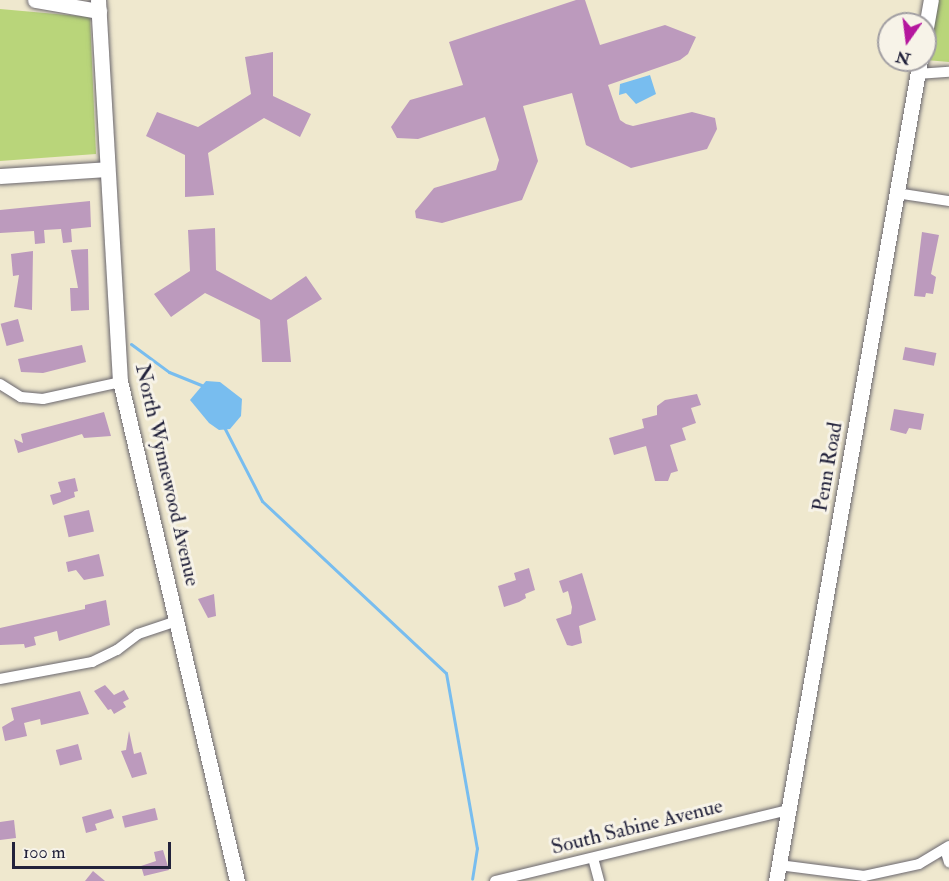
<!DOCTYPE html>
<style>
body{margin:0}
#map{position:relative;width:949px;height:881px;overflow:hidden;background:#efe8ce;font-family:"IM FELL Double Pica",serif}
div>[style]{position:absolute}
[style*='--x']{left:calc(var(--x)*1px);top:calc(var(--y)*1px);width:calc(var(--w)*1px);rotate:calc(var(--a)*1deg)}
.green>*{inset:0;background:#b9d57a}
.water>*{inset:0;background:#78bdef}
.stream>*{height:3px;margin:-1.5px;padding:0 1.5px;transform-origin:1.5px;border-radius:1.5px;background:#78bdef}
.building>*{inset:0;background:#bc9abd;transform-origin:0 0}
.roads{filter:drop-shadow(0 0 2px #6a676e) drop-shadow(0 0 2px #6a676e)}
.street>*{height:10px;margin:-5px;padding:0 5px;transform-origin:5px;border-radius:5px;background:#fff}
.secondary>*{height:15px;margin:-7.5px;padding:0 7.5px;transform-origin:7.5px;border-radius:7.5px;background:#fff}
span{translate:-50% -50%;white-space:nowrap;text-align:center;line-height:1.15;-webkit-text-stroke:6px #f7f3e8;paint-order:stroke}
.street-label{font-size:21px;color:#22223b}
.north{position:absolute;left:877px;top:12px;width:60px;height:60px;box-sizing:border-box;background:#f7f3e8;border:2px solid #a29fa3;border-radius:50%;rotate:194deg;font-size:16px;font-weight:700;line-height:24px;text-align:center;color:#22223b}
.north::after{content:'';display:block;margin:auto;width:21px;height:27px;background:#b5179e;clip-path:polygon(50% 0,100% 100%,50% 72%,0 100%)}
.scale{position:absolute;left:12px;top:842px;width:159px;height:27px;box-sizing:border-box;border:3px solid #22223b;border-top:0;padding-left:8px;font-size:18px;line-height:21px;white-space:nowrap;color:#22223b;-webkit-text-stroke:4px #f7f3e8;paint-order:stroke}
</style>
<div id="map">
<div class="green">
<i style="clip-path:polygon(938px 0,949px 0,949px 62px,926px 60px)"></i>
<i style="clip-path:polygon(0 9px,90px 17px,96px 154px,0 161px)"></i>
</div>
<div class="water">
<i style="clip-path:polygon(650px 75px,656px 94px,636px 104px,626px 93px,619px 95px,620px 84px)"></i>
<i style="clip-path:polygon(206px 381px,220px 382px,242px 399px,241px 416px,230px 429px,219px 430px,209px 423px,190px 400px)"></i>
</div>
<div class="stream">
<i style="--x:131;--y:344;--w:47;--a:36.4"></i>
<i style="--x:169;--y:372;--w:38;--a:22"></i>
<i style="--x:224;--y:427;--w:83;--a:62.8"></i>
<i style="--x:262;--y:501;--w:252;--a:43.1"></i>
<i style="--x:446;--y:673;--w:178;--a:80"></i>
<i style="--x:477;--y:848;--w:31;--a:99"></i>
</div>
<div class="building">
<i style="clip-path:polygon(576px 0,585px 0,600px 45px,665px 25px,696px 37px,688px 54px,680px 60px,608px 85px,620px 120px,626px 124px,633px 126px,692px 112px,715px 118px,717px 129px,707px 149px,631px 168px,586px 145px,572px 93px,523px 106px,538px 161px,522px 200px,442px 223px,416px 218px,415px 211px,434px 188px,496px 170px,499px 160px,485px 117px,418px 139px,397px 138px,391px 127px,410px 100px,463px 85px,449px 42px)"></i>
<i style="clip-path:polygon(273px 52px,273px 96px,311px 114px,300px 137px,264px 118px,208px 153px,214px 195px,185px 197px,185px 155px,146px 136px,157px 112px,198px 127px,251px 94px,245px 57px)"></i>
<i style="clip-path:polygon(90px 201px,91px 227px,71px 229px,72px 242px,63px 243px,61px 229px,44px 230px,45px 243px,35px 244px,34px 231px,0 233px,0 210px)"></i>
<i style="clip-path:polygon(215px 228px,216px 270px,271px 300px,306px 276px,322px 299px,287px 320px,291px 362px,262px 362px,260px 320px,205px 293px,171px 317px,154px 294px,190px 271px,188px 230px)"></i>
<i style="clip-path:polygon(922px 232px,939px 235px,931px 274px,936px 277px,933px 294px,926px 293px,925px 297px,914px 296px)"></i>
<i style="clip-path:polygon(88px 249px,89px 310px,71px 311px,70px 288px,78px 288px,71px 250px)"></i>
<i style="clip-path:polygon(33px 251px,32px 310px,14px 307px,19px 275px,13px 276px,11px 254px)"></i>
<i style="left:18px;top:319px;width:23px;height:18px;rotate:75deg"></i>
<i style="clip-path:polygon(82px 345px,86px 362px,43px 373px,21px 372px,18px 359px)"></i>
<i style="left:905px;top:347px;width:32px;height:13px;rotate:11deg"></i>
<i style="clip-path:polygon(697px 394px,701px 405px,691px 408px,696px 423px,682px 428px,686px 440px,670px 445px,678px 471px,671px 473px,668px 481px,655px 481px,646px 446px,614px 455px,609px 438px,644px 428px,642px 419px,657px 415px,657px 406px,665px 400px)"></i>
<i style="clip-path:polygon(894px 409px,924px 414px,921px 430px,909px 428px,906px 434px,890px 430px)"></i>
<i style="clip-path:polygon(104px 412px,111px 436px,84px 438px,82px 434px,18px 453px,14px 439px,23px 443px,21px 434px)"></i>
<i style="clip-path:polygon(75px 478px,78px 491px,74px 492px,75px 497px,53px 505px,50px 495px,61px 492px,58px 482px)"></i>
<i style="left:89px;top:510px;width:22px;height:26px;rotate:77deg"></i>
<i style="clip-path:polygon(99px 554px,104px 576px,84px 580px,76px 570px,68px 572px,66px 562px)"></i>
<i style="clip-path:polygon(529px 568px,535px 590px,525px 594px,526px 598px,519px 602px,504px 607px,498px 586px,516px 580px,514px 573px)"></i>
<i style="clip-path:polygon(582px 573px,596px 620px,579px 626px,582px 643px,572px 646px,567px 645px,556px 619px,571px 614px,572px 607px,568px 591px,563px 593px,559px 581px)"></i>
<i style="clip-path:polygon(214px 594px,216px 616px,208px 618px,198px 599px)"></i>
<i style="clip-path:polygon(106px 600px,110px 625px,59px 641px,57px 631px,34px 637px,36px 645px,25px 648px,24px 644px,0 645px,0 628px,85px 609px,85px 605px)"></i>
<i style="clip-path:polygon(105px 685px,114px 695px,124px 690px,129px 699px,123px 702px,126px 707px,114px 714px,111px 709px,108px 710px,94px 691px)"></i>
<i style="clip-path:polygon(80px 691px,89px 714px,41px 725px,40px 719px,24px 723px,27px 736px,5px 741px,2px 727px,14px 720px,11px 708px)"></i>
<i style="clip-path:polygon(129px 731px,134px 754px,141px 752px,147px 774px,132px 778px,121px 751px,126px 750px)"></i>
<i style="left:78px;top:744px;width:16px;height:23px;rotate:75deg"></i>
<i style="left:155px;top:808px;width:12px;height:34px;rotate:76deg"></i>
<i style="clip-path:polygon(111px 809px,114px 818px,95px 824px,97px 830px,86px 833px,82px 817px)"></i>
<i style="clip-path:polygon(14px 820px,16px 838px,0 840px,0 822px)"></i>
<i style="clip-path:polygon(163px 850px,169px 870px,144px 876px,141px 866px,156px 861px,154px 852px)"></i>
<i style="clip-path:polygon(93px 871px,105px 881px,85px 881px)"></i>
</div>
<div class="roads">
<div class="street">
<i style="--x:917;--y:74;--w:32;--a:-4"></i>
<i style="--x:896;--y:193;--w:54;--a:8.6"></i>
<i style="--x:0;--y:384;--w:25;--a:32"></i>
<i style="--x:21;--y:397;--w:22;--a:5"></i>
<i style="--x:43;--y:399;--w:79;--a:-12.4"></i>
<i style="--x:0;--y:679;--w:94;--a:-10.5"></i>
<i style="--x:92;--y:662;--w:28;--a:-26"></i>
<i style="--x:117;--y:650;--w:26;--a:-37"></i>
<i style="--x:138;--y:634;--w:41;--a:-18.4"></i>
<i style="--x:945;--y:849;--w:14;--a:73"></i>
<i style="--x:593;--y:858;--w:24;--a:75"></i>
<i style="--x:779;--y:865;--w:86;--a:7.4"></i>
<i style="--x:864;--y:876;--w:56;--a:-12.3"></i>
<i style="--x:919;--y:864;--w:35;--a:-31"></i>
<i style="--x:495;--y:881;--w:301;--a:-13.6"></i>
</div>
<div class="secondary">
<i style="--x:35;--y:0;--w:65;--a:9.8"></i>
<i style="--x:98;--y:0;--w:382;--a:86.7"></i>
<i style="--x:120;--y:381;--w:514;--a:76.83"></i>
<i style="--x:925;--y:33;--w:34;--a:-80"></i>
<i style="--x:0;--y:176;--w:107;--a:-3.7"></i>
<i style="--x:776;--y:881;--w:834;--a:-80.05"></i>
</div>
</div>
<div class="street-label">
<span style="left:828px;top:467px;rotate:-80deg">Penn Road</span>
<span style="left:167px;top:475px;rotate:77deg">North Wynnewood Avenue</span>
<span style="left:637px;top:827px;rotate:-14deg">South Sabine Avenue</span>
</div>
<div class="north">N</div>
<div class="scale">100 m</div>
</div>
